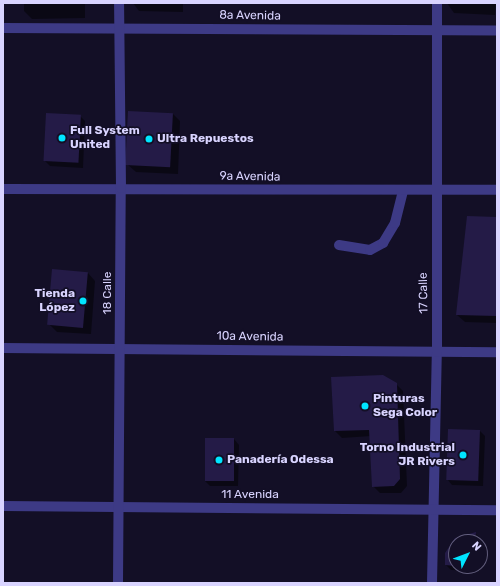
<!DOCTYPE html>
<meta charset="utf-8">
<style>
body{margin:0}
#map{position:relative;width:500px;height:586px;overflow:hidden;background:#130f26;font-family:Rubik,sans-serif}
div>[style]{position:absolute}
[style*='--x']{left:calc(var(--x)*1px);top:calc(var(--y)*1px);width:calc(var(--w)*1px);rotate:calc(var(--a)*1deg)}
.shadow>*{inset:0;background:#0007}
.building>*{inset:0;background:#241b47;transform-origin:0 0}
.service>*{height:10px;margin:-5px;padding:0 5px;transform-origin:5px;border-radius:5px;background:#3d3a85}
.minor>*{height:10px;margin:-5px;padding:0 5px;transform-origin:5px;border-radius:5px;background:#3d3a85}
.tertiary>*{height:10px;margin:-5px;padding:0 5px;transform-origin:5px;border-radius:5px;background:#3d3a85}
.dots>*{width:11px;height:11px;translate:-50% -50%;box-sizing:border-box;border:2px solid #130f26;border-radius:50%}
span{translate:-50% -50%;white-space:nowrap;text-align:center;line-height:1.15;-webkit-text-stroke:3.5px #130f26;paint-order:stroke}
.street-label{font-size:12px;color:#d9d4ff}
.poi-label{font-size:12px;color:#d9d4ff;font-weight:700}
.left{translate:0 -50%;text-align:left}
.right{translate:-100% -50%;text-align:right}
.frame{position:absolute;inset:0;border:4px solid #d9d4ff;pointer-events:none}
.north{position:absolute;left:448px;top:534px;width:40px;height:40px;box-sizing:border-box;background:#130f26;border:1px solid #625e7d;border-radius:50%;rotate:48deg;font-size:11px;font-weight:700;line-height:16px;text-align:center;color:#d9d4ff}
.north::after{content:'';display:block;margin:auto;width:14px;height:18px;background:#00e5ff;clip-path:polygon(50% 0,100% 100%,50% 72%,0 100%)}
</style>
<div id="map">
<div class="shadow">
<i style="clip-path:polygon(24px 3px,85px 3px,85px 18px,32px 19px,24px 11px)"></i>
<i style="clip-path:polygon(133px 3px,183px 3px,183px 12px,139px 11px)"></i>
<i style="clip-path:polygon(447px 3px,496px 3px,495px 15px,454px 13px)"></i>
<i style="clip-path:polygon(173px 114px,180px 121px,178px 174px,136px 172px,128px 165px)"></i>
<i style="clip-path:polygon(80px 116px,85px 121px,83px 168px,50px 166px,45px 161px)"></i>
<i style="clip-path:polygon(497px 218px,497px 323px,465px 322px,457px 315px)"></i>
<i style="clip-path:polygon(88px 273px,95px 281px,91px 334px,57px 332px,49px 324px)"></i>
<i style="clip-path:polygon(396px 384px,403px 391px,407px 486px,401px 493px,380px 493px,373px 486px,371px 436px,342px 438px,335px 431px)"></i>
<i style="clip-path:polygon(480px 431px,485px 436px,483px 486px,452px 485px,447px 479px)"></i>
<i style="clip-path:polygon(234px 439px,239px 445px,238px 486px,210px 486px,205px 481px)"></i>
<i style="clip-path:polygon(475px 533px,480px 538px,480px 553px,480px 542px,456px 542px,456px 566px,480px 566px,480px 571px,451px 570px,446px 565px,456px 538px)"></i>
</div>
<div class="building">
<i style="left:128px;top:111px;width:45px;height:54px;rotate:3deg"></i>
<i style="left:46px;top:113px;width:35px;height:48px;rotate:3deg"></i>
<i style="clip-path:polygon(467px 216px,497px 217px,497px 316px,456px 315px)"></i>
<i style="left:52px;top:269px;width:36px;height:56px;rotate:5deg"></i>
<i style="clip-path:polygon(383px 375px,397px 383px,400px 479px,394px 486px,372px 487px,369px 430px,334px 431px,331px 377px)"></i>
<i style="left:448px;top:429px;width:32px;height:51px;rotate:2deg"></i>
<i style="left:205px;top:438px;width:29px;height:43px"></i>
<i style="clip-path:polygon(476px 532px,475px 542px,456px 542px,456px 566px,445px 565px,445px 553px,455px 538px)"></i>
</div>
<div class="service">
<i style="--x:339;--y:245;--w:31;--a:9"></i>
<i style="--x:370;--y:250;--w:15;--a:-28"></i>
<i style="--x:383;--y:243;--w:23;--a:-59"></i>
<i style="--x:395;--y:223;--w:32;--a:-76"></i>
</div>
<div class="minor">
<i style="--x:3;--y:28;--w:494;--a:0.3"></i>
<i style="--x:3;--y:189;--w:494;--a:0.1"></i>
<i style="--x:3;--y:348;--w:494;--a:0.5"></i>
<i style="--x:432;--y:583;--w:231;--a:-88.8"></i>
<i style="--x:437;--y:352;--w:349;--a:-90"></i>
</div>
<div class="tertiary">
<i style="--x:3;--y:506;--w:494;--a:0.5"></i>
<i style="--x:118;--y:583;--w:395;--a:-89.6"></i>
<i style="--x:121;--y:188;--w:185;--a:-90.6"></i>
</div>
<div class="dots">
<i style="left:62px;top:138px;background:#00e5ff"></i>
<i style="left:149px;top:139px;background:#00e5ff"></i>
<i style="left:83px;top:301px;background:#00e5ff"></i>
<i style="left:365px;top:406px;background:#00e5ff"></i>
<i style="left:463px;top:455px;background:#00e5ff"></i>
<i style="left:219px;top:460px;background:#00e5ff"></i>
</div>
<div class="street-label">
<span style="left:250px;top:16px;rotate:1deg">8a Avenida</span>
<span style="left:250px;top:177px;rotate:1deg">9a Avenida</span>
<span style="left:108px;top:293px;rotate:-90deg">18 Calle</span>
<span style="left:424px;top:293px;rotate:-91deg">17 Calle</span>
<span style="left:250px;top:337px;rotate:1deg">10a Avenida</span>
<span style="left:250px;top:495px">11 Avenida</span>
</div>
<div class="poi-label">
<span class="left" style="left:70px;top:138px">Full System<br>United</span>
<span class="left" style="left:157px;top:139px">Ultra Repuestos</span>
<span class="right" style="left:75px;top:301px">Tienda<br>López</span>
<span class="left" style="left:373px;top:406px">Pinturas<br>Sega Color</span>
<span class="right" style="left:455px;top:455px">Torno Industrial<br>JR Rivers</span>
<span class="left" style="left:227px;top:460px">Panadería Odessa</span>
</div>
<div class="frame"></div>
<div class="north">N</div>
</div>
